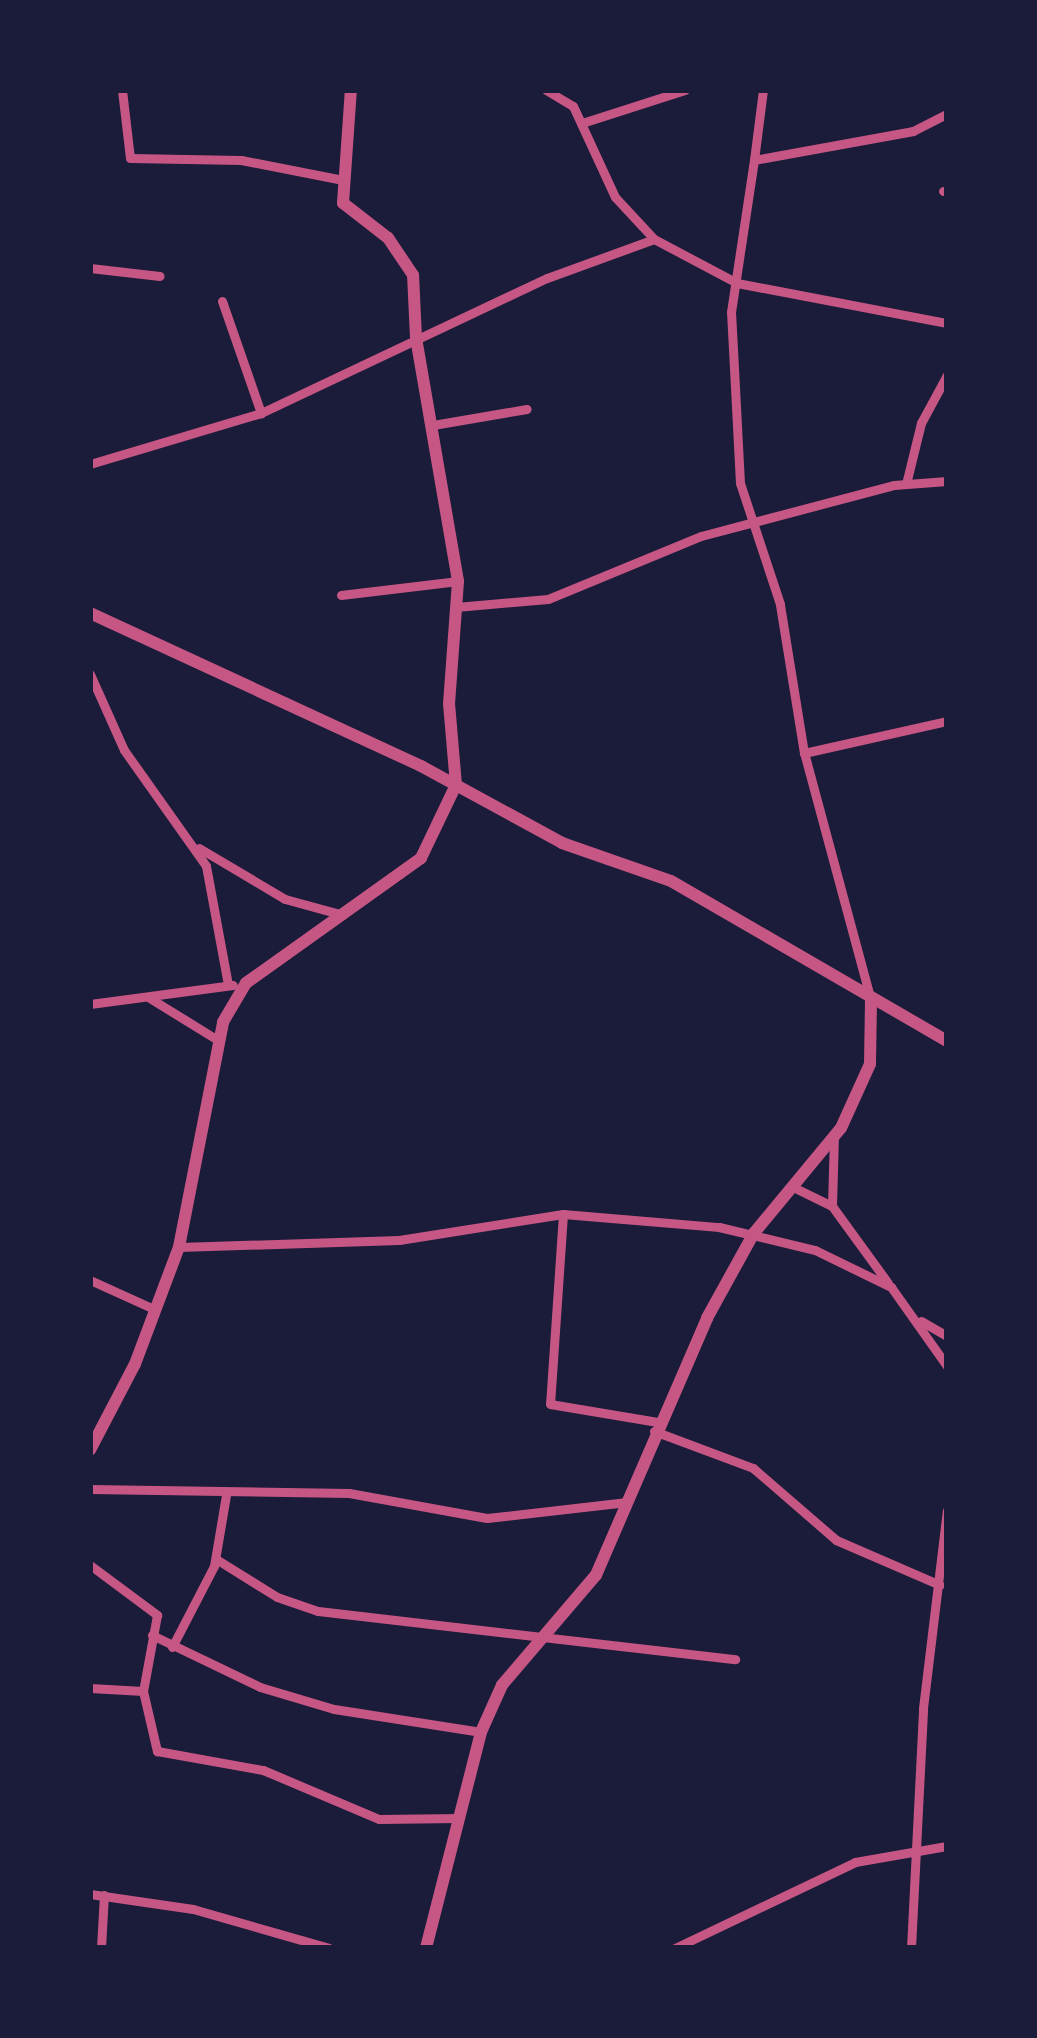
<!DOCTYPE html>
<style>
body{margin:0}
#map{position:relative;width:1037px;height:2038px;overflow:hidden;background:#1b1b3a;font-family:Barlow,sans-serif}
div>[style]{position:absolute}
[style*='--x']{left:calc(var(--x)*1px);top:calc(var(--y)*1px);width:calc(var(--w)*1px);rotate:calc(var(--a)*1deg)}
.minor>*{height:9px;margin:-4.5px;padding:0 4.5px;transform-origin:4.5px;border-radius:4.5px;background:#c65784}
.tertiary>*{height:12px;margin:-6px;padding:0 6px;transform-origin:6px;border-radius:6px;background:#c65784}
span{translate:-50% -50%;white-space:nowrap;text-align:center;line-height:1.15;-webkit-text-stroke:12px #1b1b3a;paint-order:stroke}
.frame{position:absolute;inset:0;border:93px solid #1b1b3a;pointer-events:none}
</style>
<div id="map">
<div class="minor">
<i style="--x:122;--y:90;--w:68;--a:83.3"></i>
<i style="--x:130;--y:158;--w:111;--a:1"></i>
<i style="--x:241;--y:160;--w:104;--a:11.1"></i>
<i style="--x:546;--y:90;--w:31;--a:31"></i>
<i style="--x:573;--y:106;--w:100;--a:65.2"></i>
<i style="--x:615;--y:197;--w:57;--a:47.1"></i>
<i style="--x:654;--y:239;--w:94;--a:27.9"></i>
<i style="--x:737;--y:283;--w:214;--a:10.8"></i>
<i style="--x:582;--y:123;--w:108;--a:-17.8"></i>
<i style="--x:754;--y:160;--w:71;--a:-82.7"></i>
<i style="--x:943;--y:191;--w:4;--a:-14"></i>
<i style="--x:90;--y:268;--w:70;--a:6.5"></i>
<i style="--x:222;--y:301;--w:119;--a:70.8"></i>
<i style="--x:433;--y:425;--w:95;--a:-9.7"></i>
<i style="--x:90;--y:464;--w:178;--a:-16.6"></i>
<i style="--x:261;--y:413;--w:316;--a:-25.3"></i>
<i style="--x:547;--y:278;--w:114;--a:-20"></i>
<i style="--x:906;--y:484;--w:63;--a:-76.2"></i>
<i style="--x:921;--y:423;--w:55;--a:-61.6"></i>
<i style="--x:341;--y:595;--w:118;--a:-6.8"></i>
<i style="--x:456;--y:607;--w:92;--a:-5"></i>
<i style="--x:548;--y:599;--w:165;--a:-22.4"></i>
<i style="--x:701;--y:536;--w:200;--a:-14.8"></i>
<i style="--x:894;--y:485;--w:53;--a:-4.3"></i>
<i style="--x:90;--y:674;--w:83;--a:65.9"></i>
<i style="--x:124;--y:750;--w:142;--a:54.7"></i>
<i style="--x:206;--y:866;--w:121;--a:79.5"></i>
<i style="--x:804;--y:753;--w:147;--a:-12.6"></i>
<i style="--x:199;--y:848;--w:100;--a:30.7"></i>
<i style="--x:285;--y:899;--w:60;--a:15.4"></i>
<i style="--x:148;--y:997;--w:80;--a:31.7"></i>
<i style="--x:870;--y:997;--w:253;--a:-105.1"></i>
<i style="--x:804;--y:753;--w:151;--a:-99.2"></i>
<i style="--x:780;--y:604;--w:127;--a:-108.3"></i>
<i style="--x:740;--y:483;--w:171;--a:-93"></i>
<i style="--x:731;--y:312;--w:154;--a:-81.4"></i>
<i style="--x:754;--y:160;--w:162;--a:-10.3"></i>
<i style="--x:913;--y:131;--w:38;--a:-27"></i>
<i style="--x:90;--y:1004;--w:144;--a:-7.6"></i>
<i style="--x:793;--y:1187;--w:43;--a:26"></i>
<i style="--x:832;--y:1206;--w:95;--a:54"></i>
<i style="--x:832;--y:1206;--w:70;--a:-88.4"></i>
<i style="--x:563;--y:1214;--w:190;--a:93.9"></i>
<i style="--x:550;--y:1404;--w:109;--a:9.5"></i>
<i style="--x:179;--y:1247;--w:220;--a:-1.8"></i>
<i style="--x:399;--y:1240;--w:166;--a:-9"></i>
<i style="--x:563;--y:1214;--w:157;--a:4.8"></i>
<i style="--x:719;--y:1227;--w:99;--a:13.5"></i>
<i style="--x:815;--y:1250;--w:85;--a:26"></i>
<i style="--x:891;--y:1287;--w:97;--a:54.7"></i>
<i style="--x:90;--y:1280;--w:72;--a:24.4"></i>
<i style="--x:921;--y:1321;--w:30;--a:30"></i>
<i style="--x:654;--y:1431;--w:106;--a:20.5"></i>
<i style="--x:753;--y:1468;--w:110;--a:40.9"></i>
<i style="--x:836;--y:1540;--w:113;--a:23.4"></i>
<i style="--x:90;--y:1489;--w:259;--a:0.9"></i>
<i style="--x:349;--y:1493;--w:140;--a:10.3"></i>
<i style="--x:487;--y:1518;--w:141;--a:-6.5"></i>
<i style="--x:216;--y:1559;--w:72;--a:31.9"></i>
<i style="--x:277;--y:1597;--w:43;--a:18.9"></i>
<i style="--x:318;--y:1611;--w:420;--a:6.6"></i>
<i style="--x:90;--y:1565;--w:84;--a:36.7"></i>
<i style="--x:157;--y:1615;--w:77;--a:100.4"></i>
<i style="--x:143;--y:1691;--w:62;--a:76.9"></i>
<i style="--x:157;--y:1751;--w:108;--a:10.2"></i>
<i style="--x:263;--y:1770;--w:126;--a:22.9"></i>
<i style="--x:379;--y:1819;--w:80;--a:-0.7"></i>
<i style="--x:152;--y:1635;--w:120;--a:25.7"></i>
<i style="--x:260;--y:1687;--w:77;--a:16.6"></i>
<i style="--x:334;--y:1709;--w:149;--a:8.9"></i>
<i style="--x:172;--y:1647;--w:91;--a:-62.6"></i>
<i style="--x:214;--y:1566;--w:72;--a:-80.4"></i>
<i style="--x:90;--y:1688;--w:53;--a:3.2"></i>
<i style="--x:90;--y:1894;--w:104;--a:8.3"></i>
<i style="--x:193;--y:1909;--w:141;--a:16"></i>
<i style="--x:101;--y:1948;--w:53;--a:-86.8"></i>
<i style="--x:675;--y:1948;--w:199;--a:-25.5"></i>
<i style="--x:855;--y:1862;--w:93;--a:-9.9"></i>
<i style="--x:911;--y:1948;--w:240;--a:-87.1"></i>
<i style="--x:923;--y:1708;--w:199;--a:-83.1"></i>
</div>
<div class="tertiary">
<i style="--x:90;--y:613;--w:365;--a:24.8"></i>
<i style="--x:421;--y:766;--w:161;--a:28.6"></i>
<i style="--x:562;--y:843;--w:115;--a:19.2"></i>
<i style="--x:671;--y:881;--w:319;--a:30.1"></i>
<i style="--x:90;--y:1450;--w:97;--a:-62.4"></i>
<i style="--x:135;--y:1364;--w:125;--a:-69.4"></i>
<i style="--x:179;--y:1247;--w:229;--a:-78.9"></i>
<i style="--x:223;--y:1022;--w:45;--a:-59.5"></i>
<i style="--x:246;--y:983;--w:215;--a:-35.5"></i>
<i style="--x:421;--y:858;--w:81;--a:-64.4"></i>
<i style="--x:456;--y:785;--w:81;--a:-94.9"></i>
<i style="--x:449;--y:704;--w:123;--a:-85.8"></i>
<i style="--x:458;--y:581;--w:247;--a:-99.8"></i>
<i style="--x:416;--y:338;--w:63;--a:-92.7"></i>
<i style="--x:413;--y:275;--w:45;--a:-124"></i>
<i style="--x:388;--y:238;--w:57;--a:-142.1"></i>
<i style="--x:343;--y:203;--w:113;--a:-86"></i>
<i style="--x:426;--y:1948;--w:223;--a:-75.7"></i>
<i style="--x:481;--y:1732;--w:51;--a:-65.9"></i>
<i style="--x:502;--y:1685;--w:145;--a:-49.5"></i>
<i style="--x:596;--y:1575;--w:280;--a:-66.6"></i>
<i style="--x:707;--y:1318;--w:97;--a:-61.1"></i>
<i style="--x:754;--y:1233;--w:136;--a:-50.4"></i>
<i style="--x:841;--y:1128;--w:70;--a:-65.6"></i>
<i style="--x:870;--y:1064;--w:64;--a:-89.1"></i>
</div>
<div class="frame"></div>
</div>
